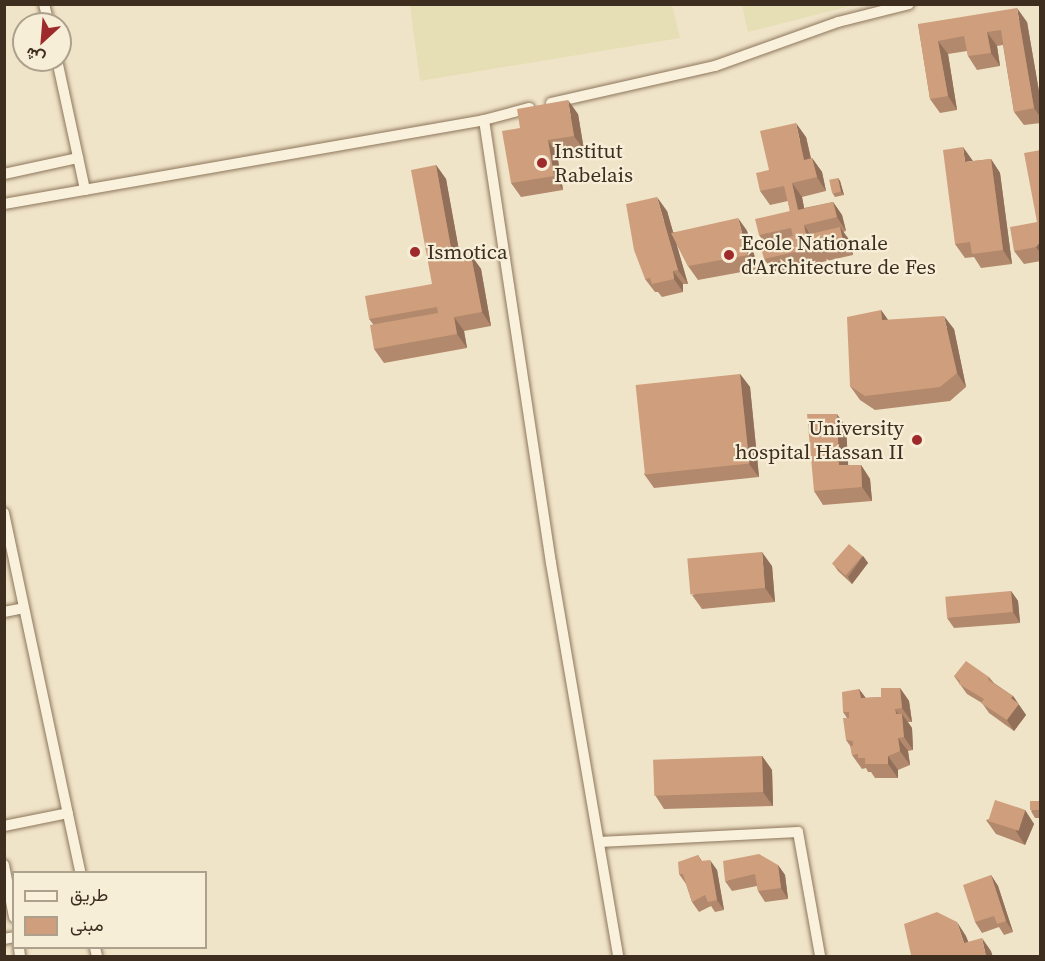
<!DOCTYPE html>
<meta charset="utf-8">
<style>
body{margin:0}
#map{position:relative;width:1045px;height:961px;overflow:hidden;background:#f0e4c8;font-family:"Source Serif 4",Vazirmatn,serif}
div>[style]{position:absolute}
[style*='--x']{left:calc(var(--x)*1px);top:calc(var(--y)*1px);width:calc(var(--w)*1px);rotate:calc(var(--a)*1deg)}
.farmland>*{inset:0;background:#e6deb5}
.roads{filter:drop-shadow(0 0 2px #8d765c) drop-shadow(0 0 2px #8d765c)}
.street>*{height:10px;margin:-5px;padding:0 5px;transform-origin:5px;border-radius:5px;background:#faf1dc}
.wall>*{inset:0;background:#b2896c}
.shaded-wall>*{inset:0;background:#916f58}
.building>*{inset:0;background:#cf9f7d;transform-origin:0 0}
.dots>*{width:16px;height:16px;translate:-50% -50%;box-sizing:border-box;border:3px solid #f7eed8;border-radius:50%}
span{translate:-50% -50%;white-space:nowrap;text-align:center;line-height:1.15;-webkit-text-stroke:4.5px #f7eed8;paint-order:stroke}
.poi-label{font-size:21px;color:#3d2e20}
.left{translate:0 -50%;text-align:left}
.right{translate:-100% -50%;text-align:right}
.frame{position:absolute;inset:0;border:6px solid #3d2e20;pointer-events:none}
.legend{position:absolute;left:12px;top:871px;width:195px;height:78px;box-sizing:border-box;background:#f7eed8;border:2px solid #ada18e;margin:0;padding:8px 10px;list-style:none;font-size:18px;color:#3d2e20}
.legend li{display:flex;align-items:center;gap:12px;height:30px}
.legend b{width:30px;border:2px solid #ada18e}
.north{position:absolute;left:12px;top:12px;width:60px;height:60px;box-sizing:border-box;background:#f7eed8;border:2px solid #ada18e;border-radius:50%;rotate:206deg;font-size:16px;font-weight:700;line-height:24px;text-align:center;color:#3d2e20}
.north::after{content:'';display:block;margin:auto;width:21px;height:27px;background:#9e2a2b;clip-path:polygon(50% 0,100% 100%,50% 72%,0 100%)}
</style>
<div id="map">
<div class="farmland">
<i style="clip-path:polygon(410px 5px,672px 5px,680px 38px,420px 81px)"></i>
<i style="clip-path:polygon(742px 5px,742px 4px,854px 5px,748px 32px)"></i>
</div>
<div class="roads">
<div class="street">
<i style="--x:44;--y:4;--w:21;--a:76"></i>
<i style="--x:57;--y:60;--w:133;--a:77.8"></i>
<i style="--x:551;--y:103;--w:168;--a:-12.7"></i>
<i style="--x:715;--y:66;--w:131;--a:-19.7"></i>
<i style="--x:838;--y:22;--w:73;--a:-14.2"></i>
<i style="--x:484;--y:120;--w:448;--a:81.4"></i>
<i style="--x:551;--y:563;--w:399;--a:80.3"></i>
<i style="--x:4;--y:174;--w:76;--a:-12.2"></i>
<i style="--x:4;--y:204;--w:487;--a:-9.9"></i>
<i style="--x:484;--y:120;--w:47;--a:-14.9"></i>
<i style="--x:4;--y:513;--w:367;--a:78"></i>
<i style="--x:4;--y:612;--w:20;--a:-11"></i>
<i style="--x:4;--y:826;--w:65;--a:-11.5"></i>
<i style="--x:599;--y:842;--w:199;--a:-2.9"></i>
<i style="--x:798;--y:832;--w:126;--a:79.9"></i>
<i style="--x:4;--y:865;--w:53;--a:79.1"></i>
<i style="--x:4;--y:939;--w:10;--a:-11"></i>
<i style="--x:19;--y:948;--w:8;--a:83"></i>
<i style="--x:95;--y:948;--w:8;--a:76"></i>
</div>
</div>
<div class="wall">
<i style="clip-path:polygon(1027px 22px,1041px 103px,1041px 123px,1024px 125px,1014px 112px,1003px 45px,997px 46px,1000px 66px,977px 70px,968px 56px,967px 51px,948px 54px,957px 110px,940px 113px,930px 99px,918px 24px)"></i>
<i style="clip-path:polygon(578px 114px,584px 150px,557px 154px,563px 190px,521px 197px,511px 183px,520px 128px)"></i>
<i style="clip-path:polygon(806px 137px,811px 158px,812px 158px,822px 172px,826px 191px,802px 197px,804px 208px,833px 202px,842px 215px,846px 231px,843px 232px,850px 241px,853px 255px,774px 273px,764px 259px,765px 243px,759px 235px,790px 211px,788px 201px,770px 205px,760px 191px,769px 170px)"></i>
<i style="clip-path:polygon(1041px 150px,1041px 261px,1024px 264px,1014px 251px,1037px 222px)"></i>
<i style="clip-path:polygon(991px 159px,1000px 173px,1012px 264px,981px 268px,974px 257px,965px 258px,955px 244px,973px 161px)"></i>
<i style="clip-path:polygon(436px 165px,446px 179px,460px 257px,471px 255px,481px 269px,491px 326px,464px 331px,467px 348px,384px 363px,374px 349px,373px 324px,369px 319px,432px 284px)"></i>
<i style="clip-path:polygon(838px 178px,840px 181px,844px 195px,835px 197px,833px 194px)"></i>
<i style="clip-path:polygon(667px 211px,673px 232px,748px 232px,758px 269px,698px 280px,688px 266px,676px 243px,688px 284px,683px 284px,683px 292px,662px 297px,658px 292px,655px 292px,645px 279px)"></i>
<i style="clip-path:polygon(881px 310px,888px 320px,954px 329px,966px 387px,950px 401px,875px 410px,860px 400px,850px 386px)"></i>
<i style="clip-path:polygon(740px 374px,750px 387px,759px 477px,654px 488px,644px 474px)"></i>
<i style="clip-path:polygon(846px 427px,848px 465px,861px 465px,870px 479px,872px 501px,823px 505px,814px 491px)"></i>
<i style="clip-path:polygon(863px 556px,868px 563px,852px 584px,838px 571px,833px 564px)"></i>
<i style="clip-path:polygon(772px 566px,775px 602px,702px 609px,692px 595px)"></i>
<i style="clip-path:polygon(1011px 591px,1018px 601px,1020px 623px,954px 628px,947px 618px)"></i>
<i style="clip-path:polygon(954px 676px,989px 677px,994px 683px,1013px 696px,1026px 715px,1014px 731px,989px 713px,982px 703px,967px 694px)"></i>
<i style="clip-path:polygon(900px 688px,909px 701px,912px 722px,908px 722px,912px 728px,913px 750px,908px 751px,910px 765px,898px 770px,898px 778px,875px 778px,871px 772px,868px 772px,866px 768px,862px 769px,852px 755px,851px 747px,846px 740px,847px 718px,843px 712px,859px 689px,865px 698px,881px 697px)"></i>
<i style="clip-path:polygon(762px 756px,772px 770px,773px 806px,664px 809px,655px 795px)"></i>
<i style="clip-path:polygon(1041px 801px,1041px 818px,1035px 818px,1031px 811px)"></i>
<i style="clip-path:polygon(1025px 810px,1034px 824px,1025px 845px,996px 834px,986px 820px)"></i>
<i style="clip-path:polygon(698px 855px,702px 861px,717px 870px,724px 910px,715px 912px,711px 906px,699px 912px,692px 902px,686px 884px,679px 874px)"></i>
<i style="clip-path:polygon(778px 865px,785px 875px,788px 899px,765px 902px,758px 891px,757px 886px,732px 891px,725px 881px)"></i>
<i style="clip-path:polygon(991px 875px,998px 886px,1013px 932px,1004px 935px,999px 927px,982px 933px,975px 922px)"></i>
</div>
<div class="shaded-wall">
<i style="clip-path:polygon(1017px 8px,1027px 22px,1041px 103px,1041px 118px,1034px 108px)"></i>
<i style="clip-path:polygon(987px 32px,997px 46px,1000px 66px,991px 53px)"></i>
<i style="clip-path:polygon(938px 41px,948px 54px,957px 110px,948px 96px)"></i>
<i style="clip-path:polygon(568px 100px,578px 114px,584px 150px,574px 136px)"></i>
<i style="clip-path:polygon(796px 123px,806px 137px,814px 173px,804px 160px)"></i>
<i style="clip-path:polygon(548px 140px,557px 154px,563px 190px,554px 176px)"></i>
<i style="clip-path:polygon(963px 147px,973px 161px,965px 162px)"></i>
<i style="clip-path:polygon(812px 158px,822px 172px,826px 191px,817px 177px)"></i>
<i style="clip-path:polygon(991px 159px,1000px 173px,1012px 264px,1003px 250px)"></i>
<i style="clip-path:polygon(436px 165px,446px 179px,463px 272px,453px 259px)"></i>
<i style="clip-path:polygon(838px 178px,840px 181px,844px 195px,841px 192px)"></i>
<i style="clip-path:polygon(792px 183px,802px 197px,807px 223px,798px 210px)"></i>
<i style="clip-path:polygon(657px 197px,667px 211px,688px 284px,678px 270px)"></i>
<i style="clip-path:polygon(833px 202px,842px 215px,846px 231px,837px 217px)"></i>
<i style="clip-path:polygon(738px 218px,748px 232px,758px 269px,748px 255px)"></i>
<i style="clip-path:polygon(804px 225px,813px 239px,816px 248px,806px 235px)"></i>
<i style="clip-path:polygon(840px 227px,850px 241px,853px 255px,843px 241px)"></i>
<i style="clip-path:polygon(1041px 241px,1041px 254px,1036px 247px)"></i>
<i style="clip-path:polygon(471px 255px,481px 269px,491px 326px,482px 312px)"></i>
<i style="clip-path:polygon(673px 271px,683px 284px,683px 292px,674px 279px)"></i>
<i style="clip-path:polygon(881px 310px,891px 324px,882px 320px)"></i>
<i style="clip-path:polygon(944px 316px,954px 329px,966px 387px,957px 373px)"></i>
<i style="clip-path:polygon(454px 317px,464px 331px,467px 348px,457px 334px)"></i>
<i style="clip-path:polygon(740px 374px,750px 387px,759px 477px,749px 464px)"></i>
<i style="clip-path:polygon(837px 414px,846px 427px,849px 479px,839px 465px)"></i>
<i style="clip-path:polygon(861px 465px,870px 479px,872px 501px,862px 487px)"></i>
<i style="clip-path:polygon(762px 552px,772px 566px,775px 602px,765px 588px)"></i>
<i style="clip-path:polygon(863px 556px,868px 563px,852px 584px,848px 577px)"></i>
<i style="clip-path:polygon(1011px 591px,1018px 601px,1020px 623px,1013px 612px)"></i>
<i style="clip-path:polygon(900px 688px,909px 701px,912px 722px,902px 708px)"></i>
<i style="clip-path:polygon(859px 689px,869px 702px,861px 698px)"></i>
<i style="clip-path:polygon(1013px 696px,1026px 715px,1014px 731px,1007px 720px,1011px 698px)"></i>
<i style="clip-path:polygon(895px 709px,902px 720px,902px 714px,912px 728px,913px 750px,904px 737px)"></i>
<i style="clip-path:polygon(898px 738px,908px 751px,910px 765px,900px 751px)"></i>
<i style="clip-path:polygon(762px 756px,772px 770px,773px 806px,763px 792px)"></i>
<i style="clip-path:polygon(888px 756px,898px 770px,898px 778px,888px 764px)"></i>
<i style="clip-path:polygon(1025px 810px,1034px 824px,1025px 845px,1016px 831px)"></i>
<i style="clip-path:polygon(710px 860px,717px 870px,724px 910px,717px 900px)"></i>
<i style="clip-path:polygon(778px 865px,785px 875px,788px 899px,781px 888px)"></i>
<i style="clip-path:polygon(991px 875px,998px 886px,1013px 932px,1006px 921px)"></i>
<i style="clip-path:polygon(957px 922px,966px 936px,974px 956px,964px 943px)"></i>
<i style="clip-path:polygon(982px 938px,991px 951px,993px 957px,986px 957px)"></i>
</div>
<div class="building">
<i style="clip-path:polygon(1017px 8px,1034px 108px,1014px 112px,1001px 30px,987px 32px,991px 53px,968px 56px,964px 36px,938px 41px,948px 96px,930px 99px,918px 24px)"></i>
<i style="clip-path:polygon(568px 100px,574px 136px,548px 140px,554px 176px,511px 183px,502px 131px,520px 128px,517px 109px)"></i>
<i style="clip-path:polygon(796px 123px,804px 160px,812px 158px,817px 177px,792px 183px,798px 210px,833px 202px,837px 217px,804px 225px,806px 235px,840px 227px,843px 241px,764px 259px,760px 244px,793px 236px,791px 228px,759px 235px,755px 219px,790px 211px,784px 186px,760px 191px,756px 173px,769px 170px,760px 131px)"></i>
<i style="clip-path:polygon(963px 147px,965px 162px,991px 159px,1003px 250px,972px 254px,970px 242px,955px 244px,943px 150px)"></i>
<i style="clip-path:polygon(1041px 150px,1041px 241px,1036px 247px,1014px 251px,1010px 227px,1037px 222px,1024px 153px)"></i>
<i style="clip-path:polygon(436px 165px,453px 259px,471px 255px,482px 312px,454px 317px,457px 334px,374px 349px,370px 325px,438px 313px,437px 307px,369px 319px,365px 296px,432px 284px,411px 170px)"></i>
<i style="left:838px;top:178px;width:14px;height:9px;rotate:78deg"></i>
<i style="clip-path:polygon(657px 197px,678px 270px,673px 271px,674px 279px,652px 284px,650px 278px,645px 279px,634px 250px,626px 204px)"></i>
<i style="clip-path:polygon(738px 218px,748px 255px,688px 266px,671px 233px)"></i>
<i style="clip-path:polygon(881px 310px,882px 320px,944px 316px,957px 373px,940px 387px,865px 396px,850px 386px,847px 317px)"></i>
<i style="left:740px;top:374px;width:90px;height:105px;rotate:84deg"></i>
<i style="clip-path:polygon(807px 414px,837px 414px,839px 465px,861px 465px,862px 487px,814px 491px)"></i>
<i style="left:849px;top:544px;width:18px;height:26px;rotate:41deg"></i>
<i style="left:762px;top:552px;width:36px;height:75px;rotate:85deg"></i>
<i style="left:1011px;top:591px;width:21px;height:66px;rotate:85deg"></i>
<i style="clip-path:polygon(966px 661px,989px 677px,988px 680px,1013px 696px,1011px 698px,1019px 704px,1007px 720px,981px 703px,984px 699px,959px 684px,960px 681px,954px 676px)"></i>
<i style="clip-path:polygon(881px 688px,900px 688px,902px 708px,895px 709px,896px 714px,902px 714px,904px 737px,898px 738px,900px 751px,888px 756px,888px 764px,865px 764px,865px 758px,858px 758px,858px 754px,852px 755px,850px 746px,853px 746px,853px 741px,846px 740px,843px 718px,849px 718px,849px 712px,843px 712px,842px 692px,859px 689px,861px 698px,881px 697px)"></i>
<i style="left:762px;top:756px;width:36px;height:109px;rotate:88deg"></i>
<i style="left:995px;top:800px;width:32px;height:22px;rotate:18deg"></i>
<i style="left:1041px;top:801px;width:9px;height:11px;rotate:90deg"></i>
<i style="clip-path:polygon(759px 854px,778px 865px,781px 888px,758px 891px,755px 874px,725px 881px,723px 861px)"></i>
<i style="clip-path:polygon(698px 855px,701px 861px,710px 860px,717px 900px,708px 902px,705px 895px,692px 902px,683px 874px,679px 874px,678px 862px)"></i>
<i style="clip-path:polygon(991px 875px,1006px 921px,997px 924px,994px 916px,975px 922px,963px 885px)"></i>
<i style="clip-path:polygon(937px 912px,957px 922px,964px 943px,982px 938px,986px 957px,911px 957px,911px 955px,904px 924px)"></i>
</div>
<div class="dots">
<i style="left:542px;top:163px;background:#9e2a2b"></i>
<i style="left:415px;top:252px;background:#9e2a2b"></i>
<i style="left:729px;top:255px;background:#9e2a2b"></i>
<i style="left:917px;top:440px;background:#9e2a2b"></i>
</div>
<div class="poi-label">
<span class="left" style="left:554px;top:163px">Institut<br>Rabelais</span>
<span class="left" style="left:741px;top:255px">Ecole Nationale<br>d'Architecture de Fes</span>
<span class="left" style="left:427px;top:252px">Ismotica</span>
<span class="right" style="left:904px;top:440px">University<br>hospital Hassan II</span>
</div>
<div class="frame"></div>
<ul class="legend">
<li><b style="height:8px;background:#faf1dc"></b>طريق</li>
<li><b style="height:16px;background:#cf9f7d"></b>مبنى</li>
</ul>
<div class="north">ش</div>
</div>
